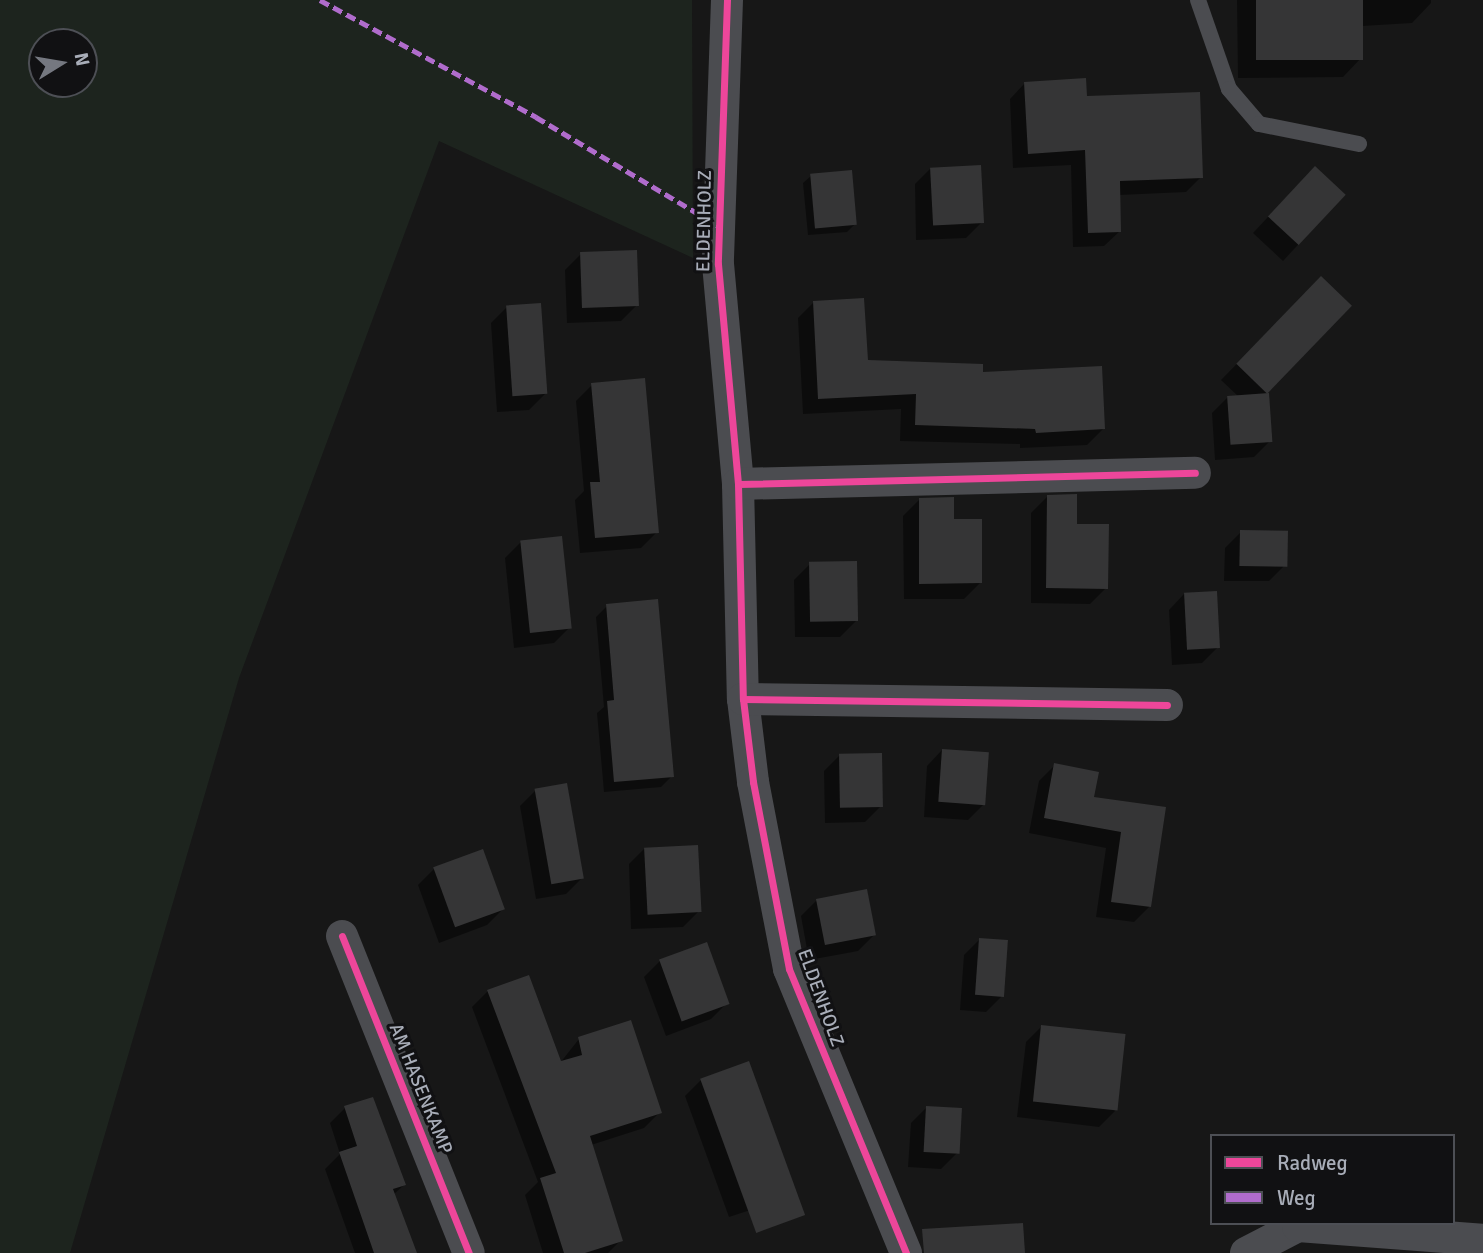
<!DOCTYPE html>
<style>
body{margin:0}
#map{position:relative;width:1483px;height:1253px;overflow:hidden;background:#171717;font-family:Signika,sans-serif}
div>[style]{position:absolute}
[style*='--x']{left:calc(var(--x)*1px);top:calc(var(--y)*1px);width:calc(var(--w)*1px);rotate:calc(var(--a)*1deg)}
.green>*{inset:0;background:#1d241e}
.shadow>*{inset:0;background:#0007}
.building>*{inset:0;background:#353536;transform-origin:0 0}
.service>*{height:16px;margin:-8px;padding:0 8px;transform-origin:8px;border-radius:8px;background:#4b4c50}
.minor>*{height:32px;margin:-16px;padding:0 16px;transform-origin:16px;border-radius:16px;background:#4b4c50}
.quiet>*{height:5px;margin-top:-2.5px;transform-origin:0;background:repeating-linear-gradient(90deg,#b06ccc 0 10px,transparent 0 15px)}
.cycleway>*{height:7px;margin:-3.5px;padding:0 3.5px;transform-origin:3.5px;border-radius:3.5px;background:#ed469a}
span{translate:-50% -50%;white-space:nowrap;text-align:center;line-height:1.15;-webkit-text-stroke:6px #111113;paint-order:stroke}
.street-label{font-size:19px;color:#a8adb8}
.legend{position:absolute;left:1210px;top:1134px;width:245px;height:91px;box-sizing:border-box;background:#111113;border:2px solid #4d4f55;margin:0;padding:9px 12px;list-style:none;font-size:21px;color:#a8adb8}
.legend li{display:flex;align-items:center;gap:14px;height:35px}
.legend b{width:35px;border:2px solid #4d4f55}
.north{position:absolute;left:28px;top:28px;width:70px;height:70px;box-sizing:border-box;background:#111113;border:2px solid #4d4f55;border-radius:50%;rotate:79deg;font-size:19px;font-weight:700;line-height:28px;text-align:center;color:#a8adb8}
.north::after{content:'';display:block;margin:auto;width:24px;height:32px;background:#757880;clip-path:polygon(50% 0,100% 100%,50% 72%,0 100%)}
</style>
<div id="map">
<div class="green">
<i style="clip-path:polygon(evenodd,0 0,692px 0,693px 258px,439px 141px,239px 678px,70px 1253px,0 1253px,0 0,42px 42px,84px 42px,84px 84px,42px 84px,42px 42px)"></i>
</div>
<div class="shadow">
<i style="clip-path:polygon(1237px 0,1431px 0,1431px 3px,1412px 23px,1362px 26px,1362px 57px,1343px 77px,1238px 78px)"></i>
<i style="clip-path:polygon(1025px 83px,1086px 98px,1201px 177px,1186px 192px,1119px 195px,1120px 231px,1104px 246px,1073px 247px,1071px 165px,1013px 168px,1010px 99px)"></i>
<i style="clip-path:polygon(931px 168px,982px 222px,966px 238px,916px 240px,915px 184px)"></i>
<i style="clip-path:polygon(811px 176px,855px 224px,847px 232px,808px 235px,803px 183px)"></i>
<i style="clip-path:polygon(1299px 184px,1344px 195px,1283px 261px,1253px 233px)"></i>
<i style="clip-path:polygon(581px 254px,637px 305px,621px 321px,567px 323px,565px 270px)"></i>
<i style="clip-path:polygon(1321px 278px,1350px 306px,1267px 392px,1270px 441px,1254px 457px,1215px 460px,1212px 413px,1228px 397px,1239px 397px,1221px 380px)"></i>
<i style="clip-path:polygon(814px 302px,866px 362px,1103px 429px,1087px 445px,1020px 448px,1020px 444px,900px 441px,901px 409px,803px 414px,798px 318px)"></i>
<i style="clip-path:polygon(507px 307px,545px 394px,529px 410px,497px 412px,491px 323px)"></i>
<i style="clip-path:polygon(592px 385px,657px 532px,641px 548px,580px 553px,575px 500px,584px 491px,576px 401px)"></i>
<i style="clip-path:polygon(1047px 497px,1106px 588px,1090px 604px,1031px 603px,1031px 513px)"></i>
<i style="clip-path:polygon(919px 500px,952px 521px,980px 583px,964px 599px,904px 599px,903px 516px)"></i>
<i style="clip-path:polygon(1241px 532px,1285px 565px,1269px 581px,1224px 581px,1225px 548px)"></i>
<i style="clip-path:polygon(521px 542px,570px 627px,554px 643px,514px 648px,505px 558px)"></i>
<i style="clip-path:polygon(810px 564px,856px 621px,840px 637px,795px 637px,794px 580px)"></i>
<i style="clip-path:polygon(1184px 594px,1218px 647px,1202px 663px,1172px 665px,1169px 610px)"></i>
<i style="clip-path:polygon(607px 606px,672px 776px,661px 787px,604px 792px,597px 713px,604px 707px,596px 617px)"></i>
<i style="clip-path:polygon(942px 750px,984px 804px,968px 820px,924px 817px,927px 766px)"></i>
<i style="clip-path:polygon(840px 755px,881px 806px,865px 822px,825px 823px,824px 771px)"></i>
<i style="clip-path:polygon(1055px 765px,1092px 798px,1164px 808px,1150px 906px,1134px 922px,1096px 917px,1106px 848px,1029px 833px,1039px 781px)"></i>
<i style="clip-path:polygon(536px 790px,582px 878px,566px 894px,536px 899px,520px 806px)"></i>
<i style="clip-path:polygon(645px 848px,699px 911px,683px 927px,631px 929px,629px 864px)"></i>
<i style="clip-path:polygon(434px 869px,503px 909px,487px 925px,439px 943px,418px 885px)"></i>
<i style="clip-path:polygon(817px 900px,874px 935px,858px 951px,809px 960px,801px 916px)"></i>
<i style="clip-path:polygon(980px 939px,1002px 996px,986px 1012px,960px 1010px,964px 955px)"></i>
<i style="clip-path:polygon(660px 961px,727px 1003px,711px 1019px,666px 1036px,644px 977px)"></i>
<i style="clip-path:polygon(488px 991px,560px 1063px,579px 1039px,660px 1112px,644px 1128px,591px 1145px,621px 1240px,608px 1253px,543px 1253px,525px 1195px,538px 1182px,472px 1007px)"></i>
<i style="clip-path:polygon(1042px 1026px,1115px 1111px,1099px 1127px,1017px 1117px,1026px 1042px)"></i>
<i style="clip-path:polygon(748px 1063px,775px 1202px,729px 1217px,685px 1096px,701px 1080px)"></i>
<i style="clip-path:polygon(927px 1107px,957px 1153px,941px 1169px,908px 1167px,911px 1123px)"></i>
<i style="clip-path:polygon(345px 1108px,404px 1185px,393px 1195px,415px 1253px,355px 1253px,325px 1169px,340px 1154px,330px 1123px)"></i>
</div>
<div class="building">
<i style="left:1256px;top:0;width:107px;height:60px"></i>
<i style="clip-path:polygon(1086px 78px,1087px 96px,1200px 92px,1203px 178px,1120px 181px,1121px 232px,1088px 233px,1085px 150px,1028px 154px,1024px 82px)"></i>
<i style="left:981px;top:165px;width:58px;height:51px;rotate:87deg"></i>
<i style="left:1315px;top:166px;width:42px;height:69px;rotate:43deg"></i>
<i style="left:852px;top:170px;width:55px;height:42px;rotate:85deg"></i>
<i style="left:637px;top:250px;width:56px;height:57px;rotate:88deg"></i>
<i style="left:1321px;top:276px;width:43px;height:122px;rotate:44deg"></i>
<i style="clip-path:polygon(864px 298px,868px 360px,983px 364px,983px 372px,1102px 366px,1105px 429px,1036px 433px,1035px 429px,915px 425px,916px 394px,818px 399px,813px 301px)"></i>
<i style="left:541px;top:303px;width:91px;height:35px;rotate:86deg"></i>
<i style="clip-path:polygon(645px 378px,659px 533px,595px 538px,590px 482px,600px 482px,591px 383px)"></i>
<i style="left:1269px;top:393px;width:49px;height:42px;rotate:86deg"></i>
<i style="clip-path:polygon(1077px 494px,1077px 524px,1109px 524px,1108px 589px,1046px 588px,1047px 495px)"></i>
<i style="clip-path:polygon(954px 497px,954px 519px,982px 519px,982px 583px,919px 584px,919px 498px)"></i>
<i style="left:1240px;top:530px;width:48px;height:36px;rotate:1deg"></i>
<i style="left:562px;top:536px;width:93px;height:42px;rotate:84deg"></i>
<i style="left:857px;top:561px;width:60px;height:48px;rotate:89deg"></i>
<i style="left:1217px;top:591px;width:57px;height:33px;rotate:87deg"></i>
<i style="clip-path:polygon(658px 599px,674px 777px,614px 782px,607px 701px,614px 700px,606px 604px)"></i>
<i style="left:942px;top:749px;width:47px;height:53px;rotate:4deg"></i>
<i style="left:882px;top:753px;width:54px;height:43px;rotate:89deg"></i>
<i style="clip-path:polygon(1054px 763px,1099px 772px,1094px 797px,1166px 807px,1151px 907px,1111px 902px,1121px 832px,1044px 818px)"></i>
<i style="left:567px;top:783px;width:97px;height:33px;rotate:80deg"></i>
<i style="left:698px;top:845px;width:67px;height:54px;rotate:87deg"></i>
<i style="left:483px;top:849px;width:64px;height:53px;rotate:70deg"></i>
<i style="left:867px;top:889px;width:47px;height:52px;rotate:79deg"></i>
<i style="left:979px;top:938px;width:29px;height:57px;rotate:4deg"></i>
<i style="left:707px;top:942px;width:66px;height:51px;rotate:70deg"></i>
<i style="clip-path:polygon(529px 975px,561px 1061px,582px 1055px,578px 1037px,631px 1020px,662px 1113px,590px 1136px,623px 1241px,585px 1253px,564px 1253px,540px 1178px,556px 1173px,487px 990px)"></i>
<i style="left:1041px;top:1025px;width:85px;height:77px;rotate:6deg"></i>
<i style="left:749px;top:1061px;width:164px;height:52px;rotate:70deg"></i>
<i style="clip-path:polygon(373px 1097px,406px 1185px,393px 1189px,417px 1253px,374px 1253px,339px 1152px,357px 1146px,344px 1106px)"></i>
<i style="left:926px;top:1106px;width:36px;height:46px;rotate:3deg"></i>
<i style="clip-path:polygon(1023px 1223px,1025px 1253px,924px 1253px,922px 1229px)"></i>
</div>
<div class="service">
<i style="--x:1198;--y:0;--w:94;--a:70.8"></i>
<i style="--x:1229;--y:89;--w:46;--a:49.4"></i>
<i style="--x:1259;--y:124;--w:102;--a:11.3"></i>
</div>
<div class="minor">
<i style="--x:727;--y:0;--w:264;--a:92"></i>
<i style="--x:718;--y:264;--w:221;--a:84.8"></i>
<i style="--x:738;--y:484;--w:215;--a:88.7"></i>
<i style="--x:743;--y:699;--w:84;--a:83.1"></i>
<i style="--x:753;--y:782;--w:190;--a:79.1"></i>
<i style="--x:789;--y:969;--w:307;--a:67.6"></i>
<i style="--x:738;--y:484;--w:457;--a:-1.4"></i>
<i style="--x:743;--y:699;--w:424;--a:0.8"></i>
<i style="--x:342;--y:936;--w:341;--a:68.2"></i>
<i style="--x:1246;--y:1253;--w:59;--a:-27.4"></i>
<i style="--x:1298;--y:1226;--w:186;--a:4.3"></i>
</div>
<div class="quiet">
<i style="--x:320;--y:0;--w:246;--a:28.4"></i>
<i style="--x:536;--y:117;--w:213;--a:30.8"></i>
</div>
<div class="cycleway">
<i style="--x:727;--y:0;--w:264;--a:92"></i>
<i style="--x:718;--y:264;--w:221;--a:84.8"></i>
<i style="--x:738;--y:484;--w:215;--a:88.7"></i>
<i style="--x:743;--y:699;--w:84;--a:83.1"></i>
<i style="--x:753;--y:782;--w:190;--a:79.1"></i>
<i style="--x:789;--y:969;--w:307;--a:67.6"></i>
<i style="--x:738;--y:484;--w:457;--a:-1.4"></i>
<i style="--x:743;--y:699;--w:424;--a:0.8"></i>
<i style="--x:342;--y:936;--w:341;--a:68.2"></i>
</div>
<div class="street-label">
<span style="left:705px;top:221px;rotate:-89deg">ELDENHOLZ</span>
<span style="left:820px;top:998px;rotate:70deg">ELDENHOLZ</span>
<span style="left:420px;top:1089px;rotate:68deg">AM HASENKAMP</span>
</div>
<ul class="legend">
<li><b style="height:9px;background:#ed469a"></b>Radweg</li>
<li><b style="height:9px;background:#b06ccc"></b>Weg</li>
</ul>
<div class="north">N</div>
</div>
